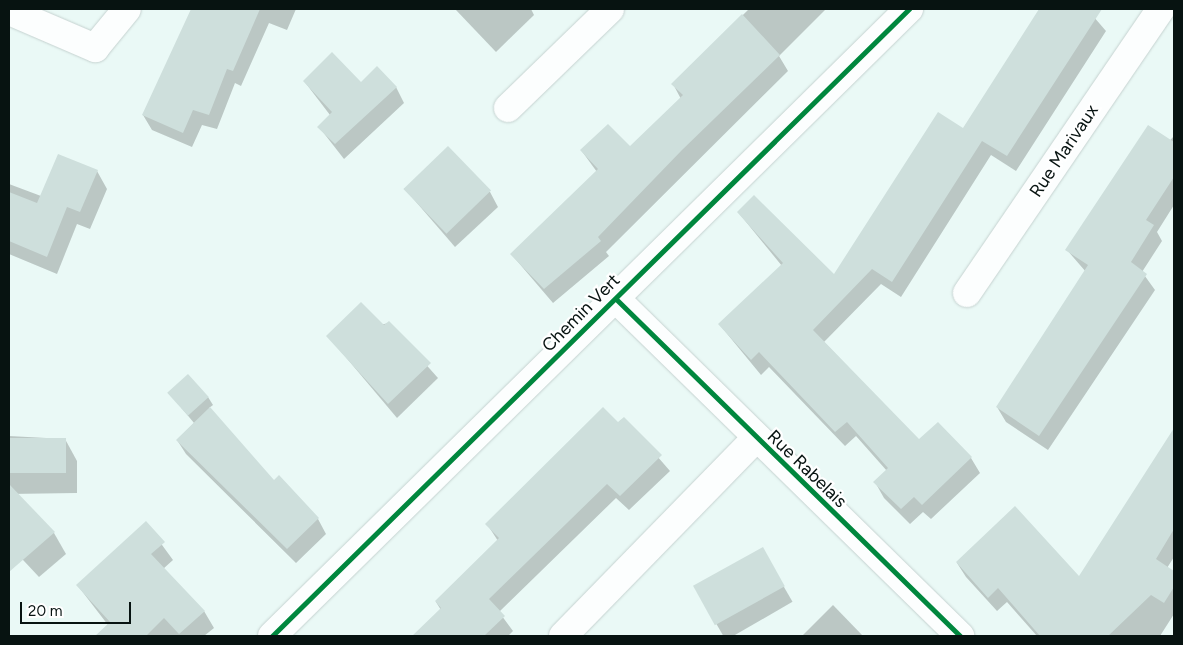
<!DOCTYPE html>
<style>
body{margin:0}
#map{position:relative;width:1183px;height:645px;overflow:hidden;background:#eaf9f6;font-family:Figtree,sans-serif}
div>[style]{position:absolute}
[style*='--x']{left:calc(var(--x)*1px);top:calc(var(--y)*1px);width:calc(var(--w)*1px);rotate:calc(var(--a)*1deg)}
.shadow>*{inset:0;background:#0003;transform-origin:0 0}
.building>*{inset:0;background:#cedfdc;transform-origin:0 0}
.roads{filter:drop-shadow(0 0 1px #c5d2d0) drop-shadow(0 0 1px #c5d2d0)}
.minor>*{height:28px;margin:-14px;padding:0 14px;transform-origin:14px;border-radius:14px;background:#fcfefe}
.cycleway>*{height:5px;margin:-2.5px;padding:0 2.5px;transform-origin:2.5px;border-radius:2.5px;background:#00873e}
span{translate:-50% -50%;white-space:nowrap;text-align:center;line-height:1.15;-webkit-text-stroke:4.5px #fff;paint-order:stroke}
.street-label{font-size:18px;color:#071311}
.frame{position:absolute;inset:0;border:10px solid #071311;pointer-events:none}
.scale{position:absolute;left:20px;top:602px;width:111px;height:22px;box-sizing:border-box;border:2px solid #071311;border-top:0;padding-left:6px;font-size:15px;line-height:18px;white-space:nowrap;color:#071311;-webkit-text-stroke:4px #fff;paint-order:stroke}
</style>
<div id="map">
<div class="shadow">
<i style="clip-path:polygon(223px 9px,296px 9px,287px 30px,269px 23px,241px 86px,235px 83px,217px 129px,202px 125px,192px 147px,152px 130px,143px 115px,209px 40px)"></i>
<i style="clip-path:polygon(455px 9px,531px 9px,534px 15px,496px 52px)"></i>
<i style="clip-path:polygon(749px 9px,826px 9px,779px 56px,788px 71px,606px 252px,609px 256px,553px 303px,512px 255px,597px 172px,581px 150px,630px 148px,681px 99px,673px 84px)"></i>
<i style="clip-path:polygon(1041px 9px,1087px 9px,1106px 31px,1016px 171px,991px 155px,901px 297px,881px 284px,824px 342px,919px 441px,971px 458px,980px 473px,931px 519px,923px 512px,910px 524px,884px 498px,875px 482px,887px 471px,856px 436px,845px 446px,769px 367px,761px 375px,719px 324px,782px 266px,738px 212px,834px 276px,963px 129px)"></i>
<i style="clip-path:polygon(304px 81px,396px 87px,404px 103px,344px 159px,319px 127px,330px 115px)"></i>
<i style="clip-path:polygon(1174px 136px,1174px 205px,1157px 232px,1162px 241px,1142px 272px,1155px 290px,1048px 450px,1006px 422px,997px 407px,1086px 272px,1067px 250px)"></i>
<i style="clip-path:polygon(97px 171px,107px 189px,90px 229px,77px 224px,57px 274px,9px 254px,9px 184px,41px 196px)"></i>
<i style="clip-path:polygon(404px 188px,490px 192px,498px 207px,455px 247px)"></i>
<i style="clip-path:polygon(389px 323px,438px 378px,397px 418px,328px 336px)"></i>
<i style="clip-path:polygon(170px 394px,208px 397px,213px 405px,209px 408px,274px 482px,279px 477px,318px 519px,326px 534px,296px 563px,186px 454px,177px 440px,194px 423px)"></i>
<i style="clip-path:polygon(624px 418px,670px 471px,629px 510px,616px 498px,499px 612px,513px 631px,508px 636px,427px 636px,422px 628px,441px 610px,436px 602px,498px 541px,487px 524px)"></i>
<i style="clip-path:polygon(1174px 430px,1174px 557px,1167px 568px,1174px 573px,1174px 614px,1160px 636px,1037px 636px,1007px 602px,997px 611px,966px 577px,957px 563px,1079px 578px)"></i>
<i style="clip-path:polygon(9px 436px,65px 439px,77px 461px,77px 493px,9px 494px)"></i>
<i style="clip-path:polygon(23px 501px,54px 533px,66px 554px,39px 577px,9px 545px,9px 514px)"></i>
<i style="clip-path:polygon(146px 523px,173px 560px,163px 569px,204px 611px,214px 628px,204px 636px,97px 636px,108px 625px,78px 586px)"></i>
<i style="left:762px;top:549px;width:61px;height:77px;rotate:60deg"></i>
<i style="clip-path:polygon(833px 605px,863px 636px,802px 636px)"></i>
</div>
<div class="building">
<i style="clip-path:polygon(191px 9px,260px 9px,233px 71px,227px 69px,209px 115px,193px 110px,183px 133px,142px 115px)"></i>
<i style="clip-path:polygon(1039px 9px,1102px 9px,1007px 156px,982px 141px,892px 282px,872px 269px,813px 330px,919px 439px,938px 422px,972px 457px,922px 505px,914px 497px,901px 509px,873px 482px,888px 468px,847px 422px,835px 432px,759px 352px,751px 360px,718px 324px,783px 263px,737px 212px,754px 195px,834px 274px,938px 112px,963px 128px)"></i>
<i style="clip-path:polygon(742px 14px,780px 55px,682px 150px,598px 237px,601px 241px,544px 289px,510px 254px,598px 169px,580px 150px,608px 124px,630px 146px,683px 95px,671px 84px)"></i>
<i style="clip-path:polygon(332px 52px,361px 82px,377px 66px,397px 87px,335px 144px,317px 127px,332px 112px,303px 81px)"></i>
<i style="clip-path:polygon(1148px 125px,1174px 142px,1174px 177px,1146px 220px,1154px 225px,1131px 262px,1147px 274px,1039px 436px,996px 407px,1088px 265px,1065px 250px)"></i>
<i style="left:448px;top:146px;width:62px;height:62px;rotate:46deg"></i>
<i style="clip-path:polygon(58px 154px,98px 170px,80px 212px,67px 207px,47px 257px,9px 241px,9px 192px,37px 203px)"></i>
<i style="clip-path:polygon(361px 302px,384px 325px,389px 321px,431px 363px,388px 404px,326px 336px)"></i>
<i style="left:188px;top:374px;width:31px;height:28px;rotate:48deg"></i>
<i style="clip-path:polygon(210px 407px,274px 480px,279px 475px,319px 518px,287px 549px,176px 440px)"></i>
<i style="clip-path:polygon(603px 407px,618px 422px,624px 417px,662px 455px,620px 496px,607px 484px,489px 599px,505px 616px,484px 636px,412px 636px,441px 608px,435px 601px,499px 538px,485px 524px)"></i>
<i style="clip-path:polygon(1174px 428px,1174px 529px,1156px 559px,1174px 571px,1174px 587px,1164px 603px,1151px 595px,1108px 636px,1040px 636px,998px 588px,988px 598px,956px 562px,1015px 506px,1079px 576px)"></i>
<i style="left:9px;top:438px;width:57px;height:35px"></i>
<i style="clip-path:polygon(9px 484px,55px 532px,9px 572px)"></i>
<i style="clip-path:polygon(146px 521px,165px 542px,151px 554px,205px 611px,179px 634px,164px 618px,146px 636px,95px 636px,110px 622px,76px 585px)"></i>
<i style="left:763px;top:547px;width:45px;height:80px;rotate:61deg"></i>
</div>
<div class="roads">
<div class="minor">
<i style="--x:9;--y:11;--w:94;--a:23.3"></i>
<i style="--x:95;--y:48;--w:50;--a:-50.6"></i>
<i style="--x:508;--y:108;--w:142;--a:-44.1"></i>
<i style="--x:967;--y:293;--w:344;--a:-55.7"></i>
<i style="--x:616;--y:299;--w:482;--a:44.4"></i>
<i style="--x:272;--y:636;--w:894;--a:-44.55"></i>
<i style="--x:563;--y:636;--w:277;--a:-45.7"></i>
</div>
</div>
<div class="cycleway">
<i style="--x:616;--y:299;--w:482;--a:44.4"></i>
<i style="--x:272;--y:636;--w:894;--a:-44.55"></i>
</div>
<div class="street-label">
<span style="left:1064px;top:151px;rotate:-56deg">Rue Marivaux</span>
<span style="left:581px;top:313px;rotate:-45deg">Chemin Vert</span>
<span style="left:807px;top:469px;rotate:44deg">Rue Rabelais</span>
</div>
<div class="frame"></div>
<div class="scale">20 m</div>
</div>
